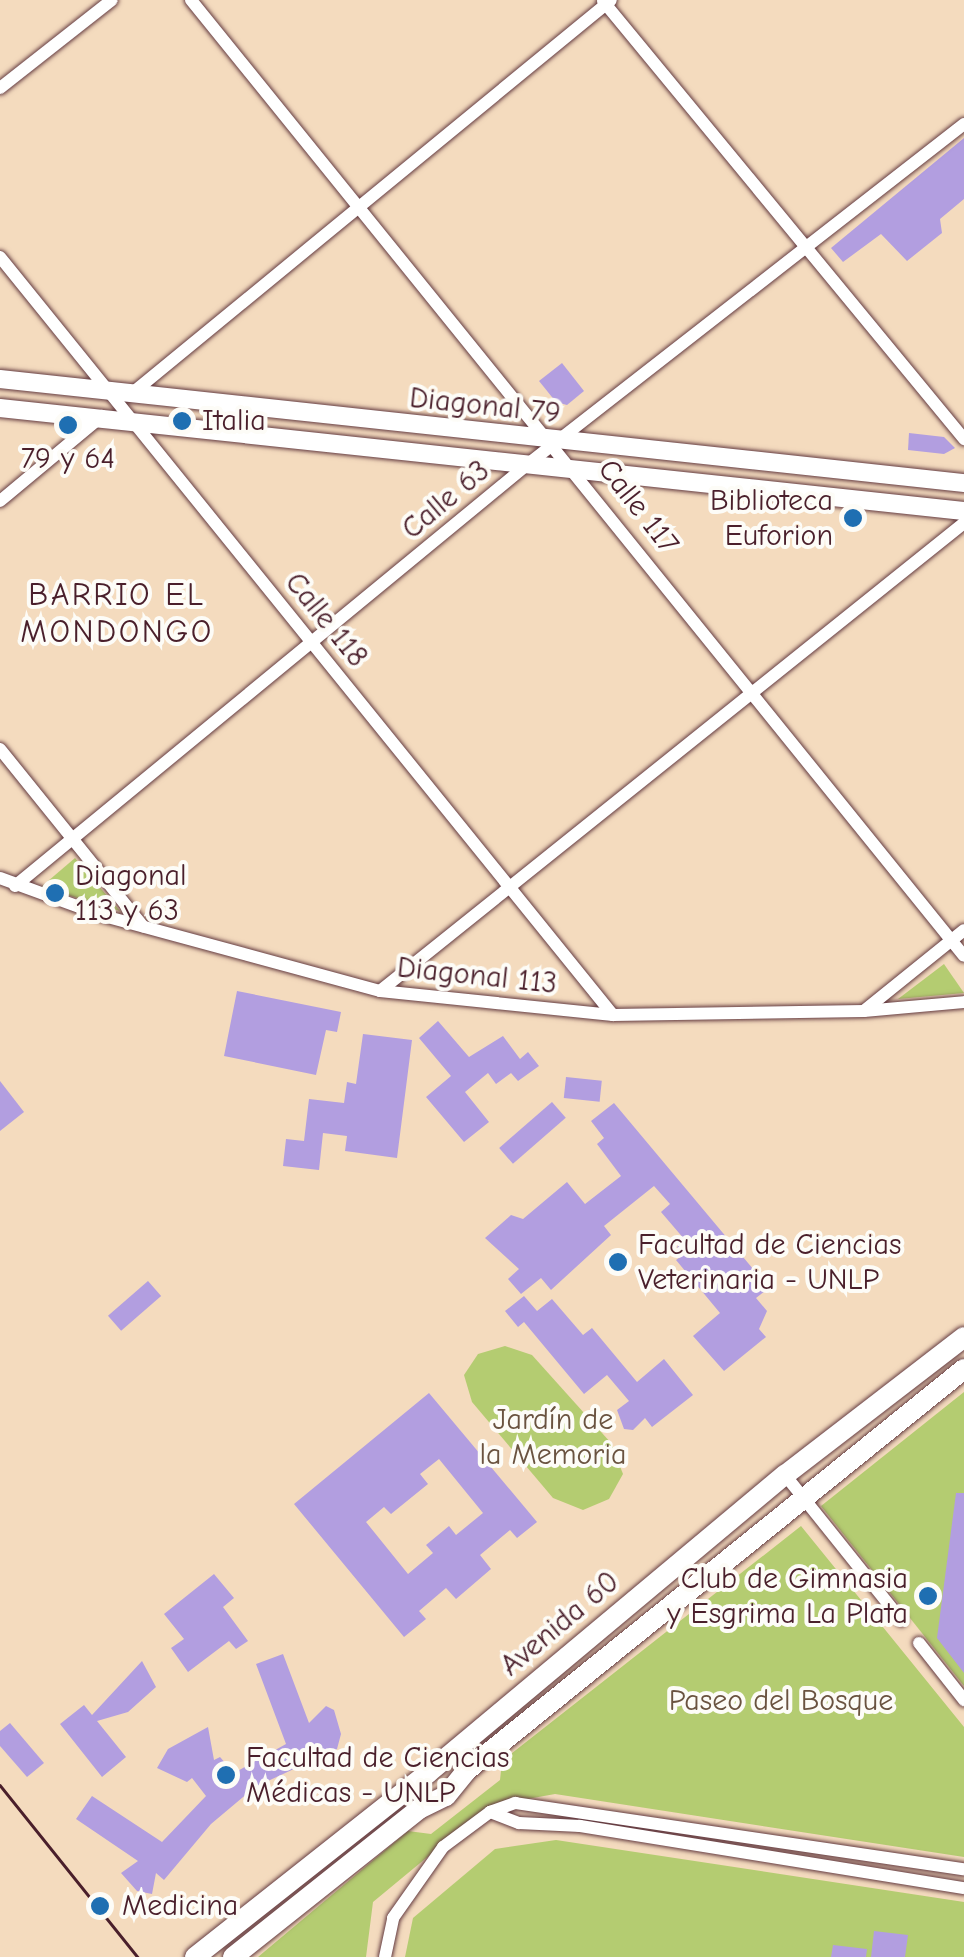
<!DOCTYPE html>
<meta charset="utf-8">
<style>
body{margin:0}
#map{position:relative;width:964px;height:1957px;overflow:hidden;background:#f4dbbe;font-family:"Comic Neue",sans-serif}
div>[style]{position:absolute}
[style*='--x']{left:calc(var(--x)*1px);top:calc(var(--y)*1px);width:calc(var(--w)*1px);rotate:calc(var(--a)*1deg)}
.green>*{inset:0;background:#b4cc71}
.building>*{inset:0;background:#b29ee0;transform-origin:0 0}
.round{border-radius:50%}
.roads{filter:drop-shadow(0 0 2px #643b41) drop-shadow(0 0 2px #643b41)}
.street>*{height:12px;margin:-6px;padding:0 6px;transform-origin:6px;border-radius:6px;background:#fff}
.secondary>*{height:18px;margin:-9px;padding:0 9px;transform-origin:9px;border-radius:9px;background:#fff}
.primary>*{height:20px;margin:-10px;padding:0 10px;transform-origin:10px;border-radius:10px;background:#fff}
.tram>*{height:2.5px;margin:-1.25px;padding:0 1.25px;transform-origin:1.25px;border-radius:1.25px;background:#4a1f2b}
.dots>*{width:28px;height:28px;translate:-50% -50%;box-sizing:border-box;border:5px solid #fdfcf7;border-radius:50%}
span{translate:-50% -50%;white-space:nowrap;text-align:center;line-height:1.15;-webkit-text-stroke:8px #fdfcf7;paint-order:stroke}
.street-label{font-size:30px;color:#4a1f2b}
.poi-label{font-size:30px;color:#4a1f2b}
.left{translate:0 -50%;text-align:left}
.right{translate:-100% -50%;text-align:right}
.park-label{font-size:30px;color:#6a5340}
.neighbourhood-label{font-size:32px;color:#4a1f2b;letter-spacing:2.5px}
</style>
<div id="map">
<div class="green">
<i style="clip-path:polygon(75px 858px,120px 911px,41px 887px)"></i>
<i style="clip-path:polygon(944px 964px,964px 993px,898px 999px)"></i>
<i style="clip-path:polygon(505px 1346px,532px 1355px,611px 1443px,623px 1474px,609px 1499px,583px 1510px,553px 1498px,472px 1402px,464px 1375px,478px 1354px)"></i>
<i style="clip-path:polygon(964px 1392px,964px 1686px,821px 1506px)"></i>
<i style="clip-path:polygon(801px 1526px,964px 1727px,964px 1857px,555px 1794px,489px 1806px,373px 1902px,366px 1957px,258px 1957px,408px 1831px,431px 1834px,500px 1780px,502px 1761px)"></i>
<i style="clip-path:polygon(556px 1840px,964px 1902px,964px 1957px,405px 1957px,413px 1918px,495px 1849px)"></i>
</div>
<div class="building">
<i style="clip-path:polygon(964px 138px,964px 199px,940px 219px,942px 233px,907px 261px,881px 234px,843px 262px,831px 248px)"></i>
<i style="clip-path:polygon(562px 363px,584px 391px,567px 405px,556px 402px,539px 381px)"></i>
<i style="clip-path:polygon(909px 433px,944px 437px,955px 448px,944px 454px,908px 450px)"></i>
<i style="clip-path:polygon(237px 991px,341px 1012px,337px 1032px,326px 1030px,316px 1075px,224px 1056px)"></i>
<i style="clip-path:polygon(438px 1021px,469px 1057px,503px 1036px,520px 1059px,528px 1052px,539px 1066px,518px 1081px,511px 1073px,496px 1084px,488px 1073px,465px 1092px,489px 1122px,464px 1142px,426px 1097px,451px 1076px,419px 1038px)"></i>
<i style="clip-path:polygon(363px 1034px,412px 1040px,397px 1158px,345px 1151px,347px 1136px,323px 1133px,319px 1170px,283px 1166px,286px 1139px,304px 1141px,309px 1099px,344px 1103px,347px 1082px,356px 1084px)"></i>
<i style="left:566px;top:1077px;width:36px;height:21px;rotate:6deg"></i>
<i style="clip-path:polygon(0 1081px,24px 1112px,0 1131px)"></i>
<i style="left:552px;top:1102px;width:21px;height:70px;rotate:49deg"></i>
<i style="clip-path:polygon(614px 1103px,769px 1288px,756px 1298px,767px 1311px,759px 1329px,766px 1337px,724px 1371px,693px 1336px,720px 1313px,676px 1260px,683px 1255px,677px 1247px,685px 1240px,661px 1212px,670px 1204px,654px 1186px,604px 1226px,611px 1235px,551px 1290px,541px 1278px,521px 1294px,508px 1279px,519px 1269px,485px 1238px,511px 1215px,523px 1219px,567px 1182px,585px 1204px,621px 1176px,597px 1144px,604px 1138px,591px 1121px)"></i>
<i style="left:148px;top:1281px;width:20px;height:53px;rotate:49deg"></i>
<i style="clip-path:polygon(524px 1296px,537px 1311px,552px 1299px,583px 1335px,592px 1328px,637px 1382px,664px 1359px,693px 1395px,652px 1427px,645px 1418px,633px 1430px,624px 1429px,617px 1410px,629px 1401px,607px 1375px,584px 1394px,524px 1322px,518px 1327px,505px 1311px)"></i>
<i style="clip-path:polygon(evenodd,429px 1393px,537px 1522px,517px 1538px,510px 1530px,480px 1555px,491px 1569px,456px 1599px,446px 1588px,419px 1611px,426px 1619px,404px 1637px,294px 1504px,429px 1393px,439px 1459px,483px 1513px,456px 1535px,449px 1526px,426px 1545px,433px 1553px,408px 1574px,366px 1522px,384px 1507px,391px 1514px,428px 1484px,420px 1474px,439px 1459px)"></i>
<i style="clip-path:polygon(956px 1493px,964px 1493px,964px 1673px,937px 1638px)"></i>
<i style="clip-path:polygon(214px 1574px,234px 1598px,223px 1607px,248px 1641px,236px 1649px,229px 1641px,188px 1672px,171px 1648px,184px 1639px,164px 1614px)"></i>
<i style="clip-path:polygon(283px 1654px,309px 1723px,326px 1706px,334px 1710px,341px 1734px,337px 1749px,255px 1787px,211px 1824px,164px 1880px,156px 1873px,152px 1894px,137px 1891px,121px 1873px,138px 1861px,76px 1819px,92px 1796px,162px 1842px,206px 1796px,192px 1778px,187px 1782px,157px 1768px,168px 1749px,208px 1727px,214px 1760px,220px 1757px,234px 1773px,286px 1744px,256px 1664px)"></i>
<i style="clip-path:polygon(142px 1661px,156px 1687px,128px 1712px,97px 1721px,126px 1757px,102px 1777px,60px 1724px,84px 1705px,92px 1715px)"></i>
<i style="clip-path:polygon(10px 1723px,44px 1763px,27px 1777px,0 1746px,0 1731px)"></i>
<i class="round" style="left:93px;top:1893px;width:16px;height:16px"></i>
<i style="clip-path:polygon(874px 1931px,908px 1935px,905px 1957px,871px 1957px)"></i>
<i style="clip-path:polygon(833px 1945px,867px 1949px,866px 1957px,831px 1957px)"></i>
</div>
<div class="roads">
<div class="street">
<i style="--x:191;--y:0;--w:1229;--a:51.04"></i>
<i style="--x:603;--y:1;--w:568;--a:50.5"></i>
<i style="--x:0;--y:88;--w:142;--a:-38.2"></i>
<i style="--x:0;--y:257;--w:975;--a:51.04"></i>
<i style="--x:130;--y:395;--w:622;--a:-39.39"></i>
<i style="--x:0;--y:501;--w:133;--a:-39.8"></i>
<i style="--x:0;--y:749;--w:228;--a:51.1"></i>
<i style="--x:0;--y:878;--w:111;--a:20.1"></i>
<i style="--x:104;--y:916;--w:286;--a:15.2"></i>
<i style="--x:380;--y:991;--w:234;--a:5.9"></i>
<i style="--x:613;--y:1015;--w:251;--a:-0.9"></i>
<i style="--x:864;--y:1011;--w:100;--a:-5.1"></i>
<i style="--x:15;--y:886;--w:664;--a:-39.44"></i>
<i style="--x:528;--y:464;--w:553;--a:-37.95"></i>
<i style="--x:380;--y:991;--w:748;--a:-38.71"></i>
<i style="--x:865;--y:1010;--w:127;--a:-38.9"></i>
<i style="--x:785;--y:1475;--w:186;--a:51.3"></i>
<i style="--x:919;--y:1643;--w:73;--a:51.7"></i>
<i style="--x:490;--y:1812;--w:31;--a:21"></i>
<i style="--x:519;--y:1823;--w:61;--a:2.8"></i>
<i style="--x:580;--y:1826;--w:389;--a:9.2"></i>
<i style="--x:385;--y:1957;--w:40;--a:-78"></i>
<i style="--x:393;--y:1918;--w:87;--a:-54.8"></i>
<i style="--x:443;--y:1847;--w:59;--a:-36.7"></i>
<i style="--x:490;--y:1812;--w:27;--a:-20"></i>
<i style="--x:515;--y:1803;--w:454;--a:8.4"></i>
</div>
<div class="secondary">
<i style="--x:0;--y:379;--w:970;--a:6.16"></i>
<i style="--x:0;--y:408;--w:969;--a:6.1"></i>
</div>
<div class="primary">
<i style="--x:195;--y:1957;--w:297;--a:-38.3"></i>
<i style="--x:428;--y:1773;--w:465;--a:-39.9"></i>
<i style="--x:785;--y:1475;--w:226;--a:-37.6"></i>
<i style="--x:233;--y:1957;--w:238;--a:-38.5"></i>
<i style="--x:419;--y:1809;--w:30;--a:-26"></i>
<i style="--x:446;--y:1796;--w:32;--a:-51"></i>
<i style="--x:466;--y:1771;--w:640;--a:-38.91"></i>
</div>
</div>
<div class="tram">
<i style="--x:0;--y:1785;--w:221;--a:51.3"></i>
</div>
<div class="dots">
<i style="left:182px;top:421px;background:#1f6fb2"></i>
<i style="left:68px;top:425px;background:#1f6fb2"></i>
<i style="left:853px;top:518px;background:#1f6fb2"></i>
<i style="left:55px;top:893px;background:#1f6fb2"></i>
<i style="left:618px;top:1262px;background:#1f6fb2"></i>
<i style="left:928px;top:1596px;background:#1f6fb2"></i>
<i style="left:226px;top:1775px;background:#1f6fb2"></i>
<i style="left:100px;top:1906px;background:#1f6fb2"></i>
</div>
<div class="street-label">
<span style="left:485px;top:406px;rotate:6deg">Diagonal 79</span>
<span style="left:446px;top:500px;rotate:-40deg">Calle 63</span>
<span style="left:638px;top:507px;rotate:52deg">Calle 117</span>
<span style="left:326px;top:620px;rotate:51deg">Calle 118</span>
<span style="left:477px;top:976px;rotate:6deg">Diagonal 113</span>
<span style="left:560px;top:1624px;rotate:-40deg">Avenida 60</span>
</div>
<div class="poi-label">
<span class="left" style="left:202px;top:421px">Italia</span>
<span style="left:68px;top:459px">79 y 64</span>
<span class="right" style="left:833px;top:518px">Biblioteca<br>Euforion</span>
<span class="left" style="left:75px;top:893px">Diagonal<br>113 y 63</span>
<span class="left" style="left:638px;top:1262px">Facultad de Ciencias<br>Veterinaria - UNLP</span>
<span class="right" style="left:908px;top:1596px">Club de Gimnasia<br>y Esgrima La Plata</span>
<span class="left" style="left:246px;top:1775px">Facultad de Ciencias<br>Médicas - UNLP</span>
<span class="left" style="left:122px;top:1906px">Medicina</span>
</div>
<div class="park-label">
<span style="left:553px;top:1437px">Jardín de<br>la Memoria</span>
<span style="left:781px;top:1701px">Paseo del Bosque</span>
</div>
<div class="neighbourhood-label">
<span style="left:117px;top:614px">BARRIO EL<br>MONDONGO</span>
</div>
</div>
